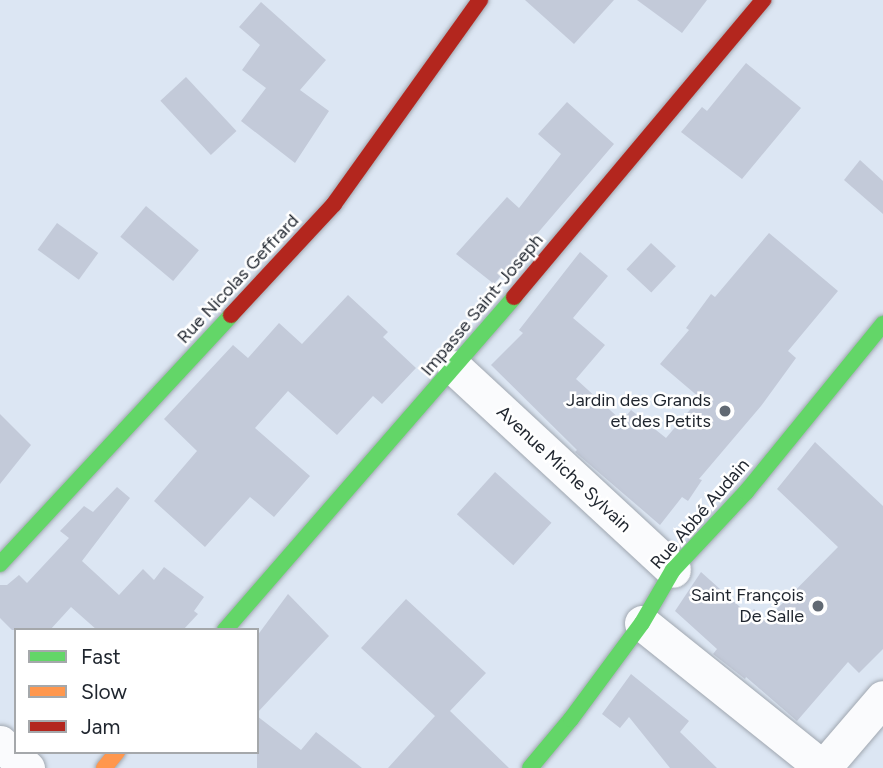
<!DOCTYPE html>
<meta charset="utf-8">
<style>
body{margin:0}
#map{position:relative;width:883px;height:768px;overflow:hidden;background:#dce6f3;font-family:Figtree,sans-serif}
div>[style]{position:absolute}
[style*='--x']{left:calc(var(--x)*1px);top:calc(var(--y)*1px);width:calc(var(--w)*1px);rotate:calc(var(--a)*1deg)}
.building>*{inset:0;background:#c3cad9;transform-origin:0 0}
.roads{filter:drop-shadow(0 0 2px #a0a7b0) drop-shadow(0 0 2px #a0a7b0)}
.street>*{height:35px;margin:-17.5px;padding:0 17.5px;transform-origin:17.5px;border-radius:17.5px;background:#fafbfd}
.fast>*{height:16px;margin:-8px;padding:0 8px;transform-origin:8px;border-radius:8px;background:#63d668}
.slow>*{height:16px;margin:-8px;padding:0 8px;transform-origin:8px;border-radius:8px;background:#ff974d}
.jam>*{height:16px;margin:-8px;padding:0 8px;transform-origin:8px;border-radius:8px;background:#b3261e}
.dots>*{width:19px;height:19px;translate:-50% -50%;box-sizing:border-box;border:4px solid #fff;border-radius:50%}
span{translate:-50% -50%;white-space:nowrap;text-align:center;line-height:1.15;-webkit-text-stroke:5px #fff;paint-order:stroke}
.street-label{font-size:18px;color:#1f252e}
.poi-label{font-size:18px;color:#1f252e}
.right{translate:-100% -50%;text-align:right}
.legend{position:absolute;left:14px;top:628px;width:245px;height:126px;box-sizing:border-box;background:#fff;border:2px solid #a5a8ab;margin:0;padding:9px 12px;list-style:none;font-size:21px;color:#1f252e}
.legend li{display:flex;align-items:center;gap:14px;height:35px}
.legend b{width:35px;border:2px solid #a5a8ab}
</style>
<div id="map">
<div class="building">
<i style="clip-path:polygon(525px 0,614px 0,574px 44px)"></i>
<i style="clip-path:polygon(637px 0,707px 0,682px 33px)"></i>
<i style="clip-path:polygon(261px 2px,326px 60px,300px 90px,329px 111px,295px 163px,241px 121px,266px 88px,242px 70px,260px 45px,239px 27px)"></i>
<i style="clip-path:polygon(746px 63px,801px 108px,742px 179px,681px 132px,702px 107px,707px 111px)"></i>
<i style="left:186px;top:77px;width:74px;height:35px;rotate:47deg"></i>
<i style="clip-path:polygon(567px 102px,614px 144px,494px 284px,456px 254px,507px 197px,519px 208px,561px 154px,538px 134px)"></i>
<i style="clip-path:polygon(860px 160px,883px 181px,883px 214px,844px 180px)"></i>
<i style="left:146px;top:206px;width:69px;height:40px;rotate:40deg"></i>
<i style="left:57px;top:223px;width:51px;height:33px;rotate:36deg"></i>
<i style="clip-path:polygon(769px 233px,838px 291px,788px 351px,796px 358px,761px 406px,699px 479px,702px 480px,688px 501px,682px 497px,660px 525px,575px 452px,577px 450px,491px 365px,523px 333px,519px 330px,580px 252px,608px 276px,573px 318px,605px 345px,576px 379px,622px 421px,631px 410px,666px 438px,700px 398px,660px 364px,689px 330px,686px 328px,711px 294px,715px 297px)"></i>
<i style="left:651px;top:243px;width:34px;height:36px;rotate:43deg"></i>
<i style="clip-path:polygon(348px 295px,388px 332px,383px 337px,416px 368px,382px 404px,373px 396px,337px 435px,288px 391px,255px 428px,310px 476px,274px 517px,250px 497px,205px 547px,154px 501px,197px 451px,164px 419px,233px 345px,248px 358px,279px 323px,302px 344px)"></i>
<i style="clip-path:polygon(0 414px,31px 445px,0 484px)"></i>
<i style="clip-path:polygon(815px 442px,883px 506px,883px 649px,859px 673px,848px 662px,797px 721px,746px 677px,745px 679px,713px 654px,717px 649px,675px 611px,701px 572px,749px 615px,754px 609px,766px 620px,838px 547px,777px 489px)"></i>
<i style="left:495px;top:472px;width:76px;height:57px;rotate:42deg"></i>
<i style="clip-path:polygon(117px 487px,130px 498px,82px 561px,119px 595px,143px 569px,154px 580px,164px 567px,204px 597px,194px 611px,198px 614px,183px 630px,97px 630px,71px 607px,50px 630px,12px 630px,0 618px,0 585px,7px 585px,19px 575px,27px 583px,69px 538px,60px 531px,84px 506px,93px 512px)"></i>
<i style="clip-path:polygon(288px 594px,329px 636px,257px 713px,257px 636px)"></i>
<i style="clip-path:polygon(406px 599px,486px 673px,450px 711px,509px 768px,388px 768px,435px 716px,361px 648px)"></i>
<i style="clip-path:polygon(631px 674px,689px 721px,680px 732px,717px 768px,670px 768px,629px 717px,620px 728px,602px 714px)"></i>
<i style="clip-path:polygon(257px 716px,301px 750px,316px 732px,362px 768px,257px 768px)"></i>
</div>
<div class="roads">
<div class="street">
<i style="--x:455;--y:368;--w:297;--a:42.8"></i>
<i style="--x:642;--y:623;--w:232;--a:38.7"></i>
<i style="--x:0;--y:743;--w:37;--a:43"></i>
<i style="--x:823;--y:768;--w:92;--a:-49.4"></i>
</div>
<div class="fast">
<i style="--x:0;--y:564;--w:340;--a:-47.1"></i>
<i style="--x:225;--y:630;--w:441;--a:-49"></i>
<i style="--x:530;--y:768;--w:64;--a:-50.1"></i>
<i style="--x:571;--y:719;--w:119;--a:-53.5"></i>
<i style="--x:642;--y:623;--w:61;--a:-59.7"></i>
<i style="--x:673;--y:570;--w:107;--a:-46.9"></i>
<i style="--x:746;--y:492;--w:217;--a:-50.8"></i>
</div>
<div class="slow">
<i style="--x:104;--y:768;--w:21;--a:-51"></i>
</div>
<div class="jam">
<i style="--x:514;--y:297;--w:388;--a:-50"></i>
<i style="--x:231;--y:315;--w:151;--a:-47.1"></i>
<i style="--x:334;--y:204;--w:251;--a:-54.4"></i>
</div>
</div>
<div class="dots">
<i style="left:725px;top:411px;background:#616973"></i>
<i style="left:818px;top:606px;background:#616973"></i>
</div>
<div class="street-label">
<span style="left:238px;top:279px;rotate:-47deg">Rue Nicolas Geffrard</span>
<span style="left:482px;top:305px;rotate:-50deg">Impasse Saint-Joseph</span>
<span style="left:564px;top:469px;rotate:43deg">Avenue Miche Sylvain</span>
<span style="left:700px;top:514px;rotate:-49deg">Rue Abbé Audain</span>
</div>
<div class="poi-label">
<span class="right" style="left:711px;top:411px">Jardin des Grands<br>et des Petits</span>
<span class="right" style="left:804px;top:606px">Saint François<br>De Salle</span>
</div>
<ul class="legend">
<li><b style="height:9px;background:#63d668"></b>Fast</li>
<li><b style="height:9px;background:#ff974d"></b>Slow</li>
<li><b style="height:9px;background:#b3261e"></b>Jam</li>
</ul>
</div>
